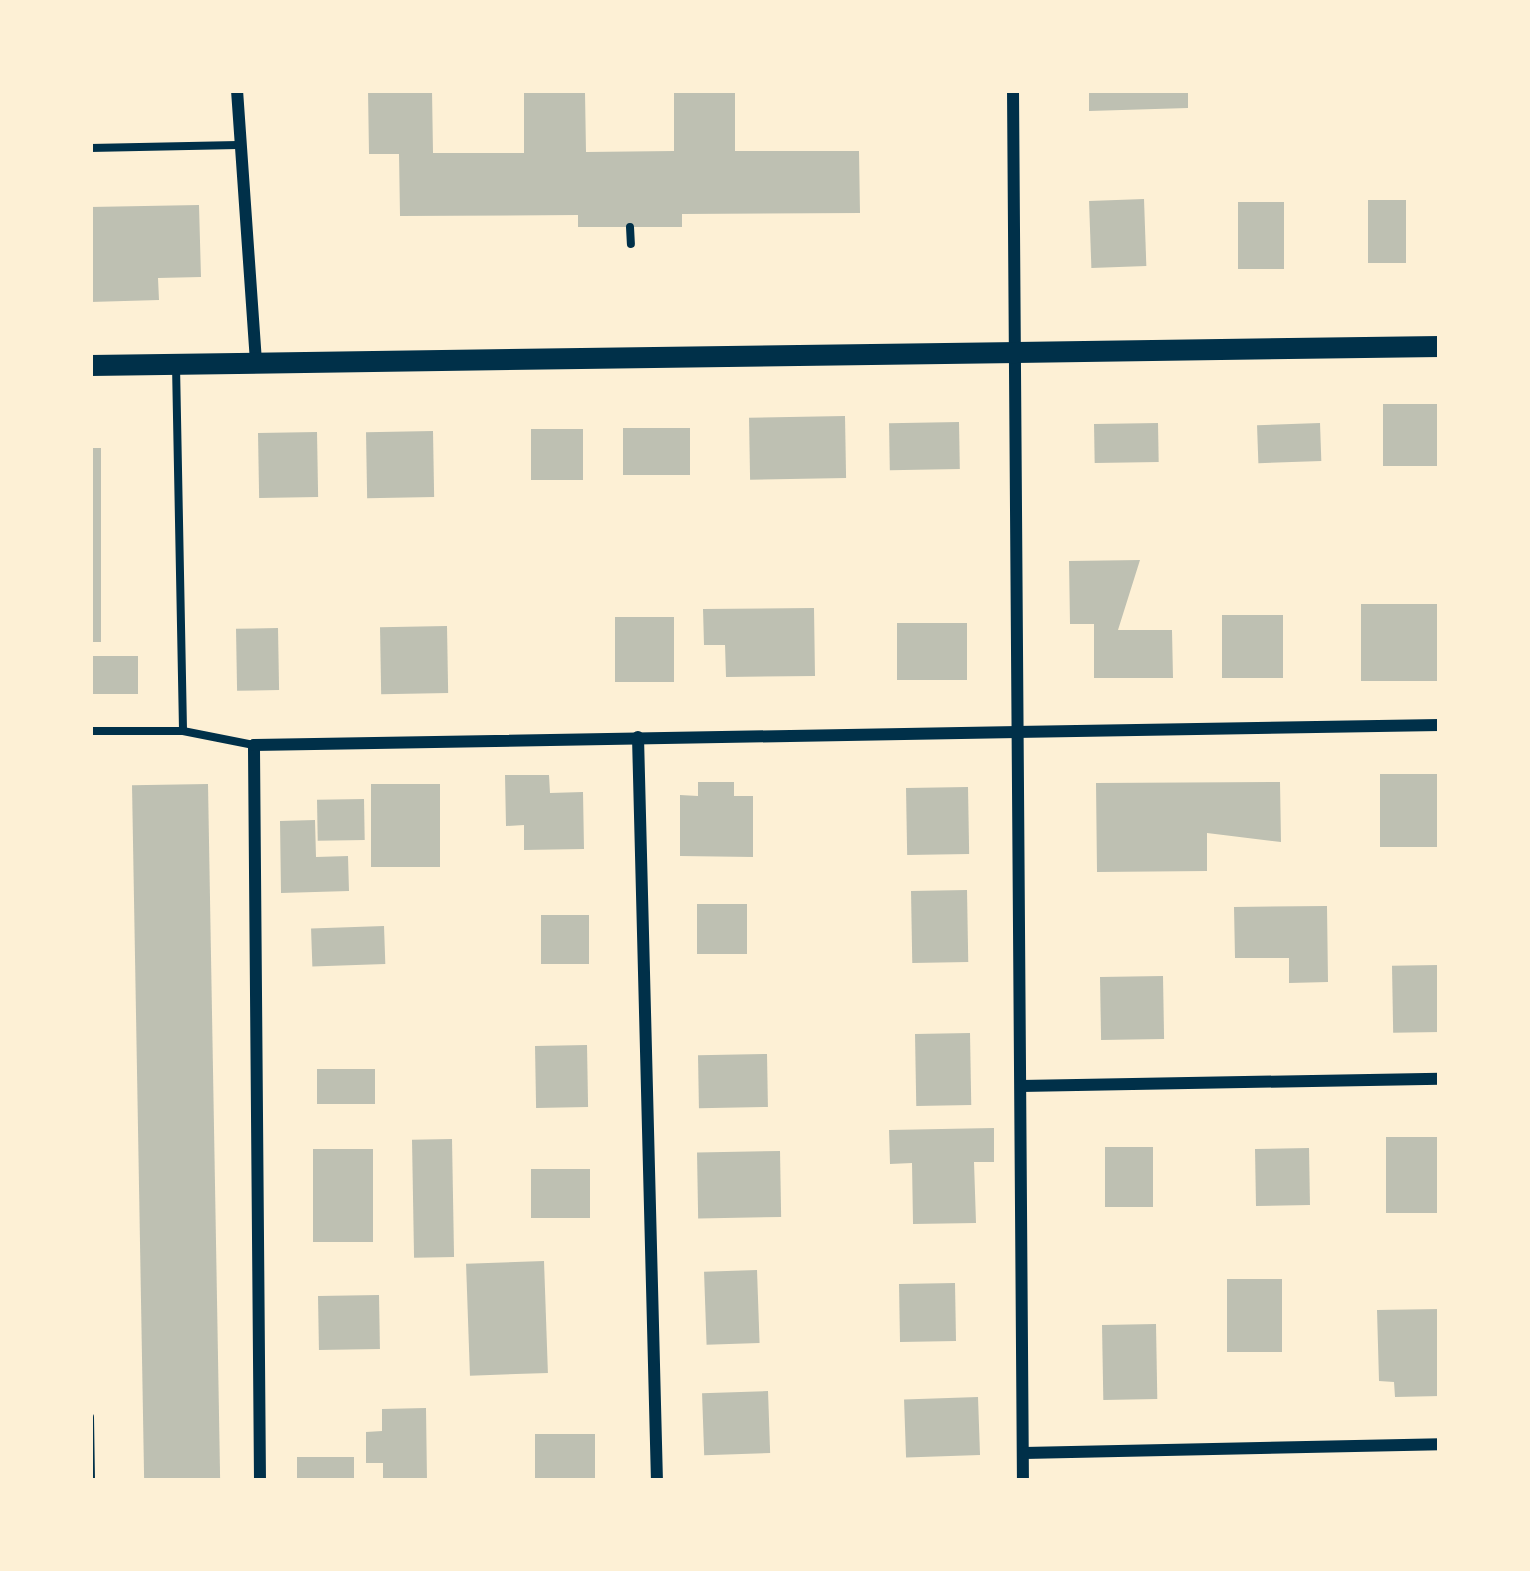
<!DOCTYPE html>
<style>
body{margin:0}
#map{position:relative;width:1530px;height:1571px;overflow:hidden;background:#fdf0d5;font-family:Helvetica,sans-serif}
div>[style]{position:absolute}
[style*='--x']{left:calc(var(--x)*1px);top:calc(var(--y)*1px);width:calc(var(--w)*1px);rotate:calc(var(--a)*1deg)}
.building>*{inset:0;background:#bec0b2;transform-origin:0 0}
.path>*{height:8px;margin:-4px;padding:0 4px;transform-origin:4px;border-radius:4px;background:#003049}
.service>*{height:8px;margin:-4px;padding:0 4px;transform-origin:4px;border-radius:4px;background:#003049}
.minor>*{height:12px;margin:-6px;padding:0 6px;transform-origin:6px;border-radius:6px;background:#003049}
.tertiary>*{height:21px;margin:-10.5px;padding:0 10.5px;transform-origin:10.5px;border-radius:10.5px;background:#003049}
span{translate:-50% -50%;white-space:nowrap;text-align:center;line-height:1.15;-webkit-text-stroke:10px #fdf0d5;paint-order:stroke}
.frame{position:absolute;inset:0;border:93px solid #fdf0d5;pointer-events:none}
</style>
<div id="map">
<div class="building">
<i style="clip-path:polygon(368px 90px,432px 90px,433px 153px,524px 153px,524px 93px,585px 92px,586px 152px,674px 151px,674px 91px,735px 91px,735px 151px,859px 151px,860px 213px,682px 214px,682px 227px,578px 227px,578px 215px,400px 216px,399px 154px,369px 154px)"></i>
<i style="clip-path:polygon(1089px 90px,1188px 90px,1188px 108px,1089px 111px)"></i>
<i style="left:1144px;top:199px;width:67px;height:55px;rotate:88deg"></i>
<i style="left:1406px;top:200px;width:63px;height:38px;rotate:90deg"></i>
<i style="left:1238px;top:202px;width:46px;height:67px"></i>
<i style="clip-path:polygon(199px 205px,201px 277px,158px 278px,159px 300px,90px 302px,90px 207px)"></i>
<i style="left:1383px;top:404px;width:54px;height:62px"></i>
<i style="left:845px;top:416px;width:62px;height:96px;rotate:89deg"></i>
<i style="left:959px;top:422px;width:47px;height:70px;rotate:89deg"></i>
<i style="left:1158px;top:423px;width:39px;height:64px;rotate:89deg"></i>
<i style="left:1320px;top:423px;width:38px;height:63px;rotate:88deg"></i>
<i style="left:690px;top:428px;width:47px;height:67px;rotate:90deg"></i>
<i style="left:531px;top:429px;width:52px;height:51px"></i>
<i style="left:433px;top:431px;width:66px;height:67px;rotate:89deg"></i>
<i style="left:317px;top:432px;width:65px;height:59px;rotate:89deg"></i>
<i style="left:90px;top:448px;width:11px;height:194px"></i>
<i style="clip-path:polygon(1140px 560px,1118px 630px,1172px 630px,1173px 678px,1094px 678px,1094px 624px,1070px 624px,1069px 561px)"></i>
<i style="left:1440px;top:604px;width:77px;height:79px;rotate:90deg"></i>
<i style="clip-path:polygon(814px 608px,815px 676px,726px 677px,725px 645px,704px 645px,703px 609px)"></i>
<i style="left:1222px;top:615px;width:61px;height:63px"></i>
<i style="left:615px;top:617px;width:59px;height:65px"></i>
<i style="left:967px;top:623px;width:57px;height:70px;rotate:90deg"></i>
<i style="left:447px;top:626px;width:67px;height:67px;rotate:89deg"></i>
<i style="left:278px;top:628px;width:62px;height:42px;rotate:89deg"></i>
<i style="left:93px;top:656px;width:45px;height:38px"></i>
<i style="left:1440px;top:774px;width:73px;height:60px;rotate:90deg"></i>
<i style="clip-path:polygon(505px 775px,549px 775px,550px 793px,583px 792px,584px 849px,524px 850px,524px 825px,506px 826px)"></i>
<i style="clip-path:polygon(698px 782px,734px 782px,734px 796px,753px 796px,753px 857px,680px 856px,680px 795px,698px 796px)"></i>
<i style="clip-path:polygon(1280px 782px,1281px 842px,1207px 833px,1207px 871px,1097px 872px,1096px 783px)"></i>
<i style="left:208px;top:784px;width:697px;height:76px;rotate:89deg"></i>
<i style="left:371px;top:784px;width:69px;height:83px"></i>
<i style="left:968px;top:787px;width:67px;height:62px;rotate:89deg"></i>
<i style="left:364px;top:799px;width:41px;height:47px;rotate:89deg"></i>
<i style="clip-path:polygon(315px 820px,316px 857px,348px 856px,349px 891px,281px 893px,280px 821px)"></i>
<i style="left:967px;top:890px;width:72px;height:56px;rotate:89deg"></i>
<i style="left:747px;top:904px;width:50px;height:50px;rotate:90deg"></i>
<i style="clip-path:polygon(1327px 906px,1328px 982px,1289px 983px,1289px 958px,1235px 958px,1234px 907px)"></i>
<i style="left:589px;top:915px;width:49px;height:48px;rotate:90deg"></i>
<i style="left:384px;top:926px;width:38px;height:73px;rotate:88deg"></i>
<i style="left:1439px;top:965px;width:67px;height:47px;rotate:89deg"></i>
<i style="left:1163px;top:976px;width:63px;height:63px;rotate:89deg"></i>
<i style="left:970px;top:1033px;width:72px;height:55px;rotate:89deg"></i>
<i style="left:587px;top:1045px;width:62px;height:52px;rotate:89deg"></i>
<i style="left:767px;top:1054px;width:53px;height:69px;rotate:89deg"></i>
<i style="left:375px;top:1069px;width:35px;height:58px;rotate:90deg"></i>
<i style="clip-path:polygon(994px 1128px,994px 1162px,974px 1162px,976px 1223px,913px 1224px,912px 1163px,890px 1164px,889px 1130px)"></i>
<i style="left:1440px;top:1137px;width:76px;height:54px;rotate:90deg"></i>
<i style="left:452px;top:1139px;width:118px;height:40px;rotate:89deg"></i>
<i style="left:1105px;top:1147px;width:48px;height:60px"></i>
<i style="left:1309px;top:1148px;width:57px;height:54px;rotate:89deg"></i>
<i style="left:313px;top:1149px;width:60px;height:93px"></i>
<i style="left:780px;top:1151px;width:66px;height:83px;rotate:89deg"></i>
<i style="left:531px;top:1169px;width:59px;height:49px"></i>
<i style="left:544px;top:1261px;width:112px;height:78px;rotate:88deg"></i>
<i style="left:757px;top:1270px;width:73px;height:53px;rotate:88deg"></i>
<i style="left:1227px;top:1279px;width:55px;height:73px"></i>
<i style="left:955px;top:1283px;width:58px;height:56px;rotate:89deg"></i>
<i style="left:379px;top:1295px;width:54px;height:61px;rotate:89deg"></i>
<i style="clip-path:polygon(1440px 1309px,1440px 1396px,1395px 1397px,1394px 1382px,1379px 1381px,1377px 1310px)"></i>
<i style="left:1156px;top:1324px;width:75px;height:54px;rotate:89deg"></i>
<i style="left:768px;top:1391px;width:62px;height:66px;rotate:88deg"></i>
<i style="left:978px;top:1397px;width:58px;height:74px;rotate:88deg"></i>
<i style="clip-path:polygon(426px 1408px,427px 1481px,383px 1481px,383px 1463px,366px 1463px,366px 1432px,382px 1431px,382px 1409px)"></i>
<i style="left:535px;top:1434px;width:60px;height:47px"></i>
<i style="left:354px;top:1457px;width:24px;height:57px;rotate:90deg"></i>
</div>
<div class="path">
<i style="--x:630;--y:227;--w:17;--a:87"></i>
</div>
<div class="service">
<i style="--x:90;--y:148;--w:148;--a:-1.2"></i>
<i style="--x:176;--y:365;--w:366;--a:88.9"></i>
<i style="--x:183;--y:731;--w:72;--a:11.2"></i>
<i style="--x:90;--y:731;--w:93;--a:0"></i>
<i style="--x:90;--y:1417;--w:64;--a:89.1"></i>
</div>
<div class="minor">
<i style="--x:237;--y:90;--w:273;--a:86"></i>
<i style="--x:1013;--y:90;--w:1391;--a:89.59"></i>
<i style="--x:638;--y:737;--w:744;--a:88.54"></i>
<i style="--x:1021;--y:1086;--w:419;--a:-1"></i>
<i style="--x:1024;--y:1453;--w:416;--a:-1.2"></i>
<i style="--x:260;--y:1481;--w:736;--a:-90.47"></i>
<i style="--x:254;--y:745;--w:1186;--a:-0.97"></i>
</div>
<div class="tertiary">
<i style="--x:90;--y:365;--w:1350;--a:-0.81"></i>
</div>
<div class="frame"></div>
</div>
